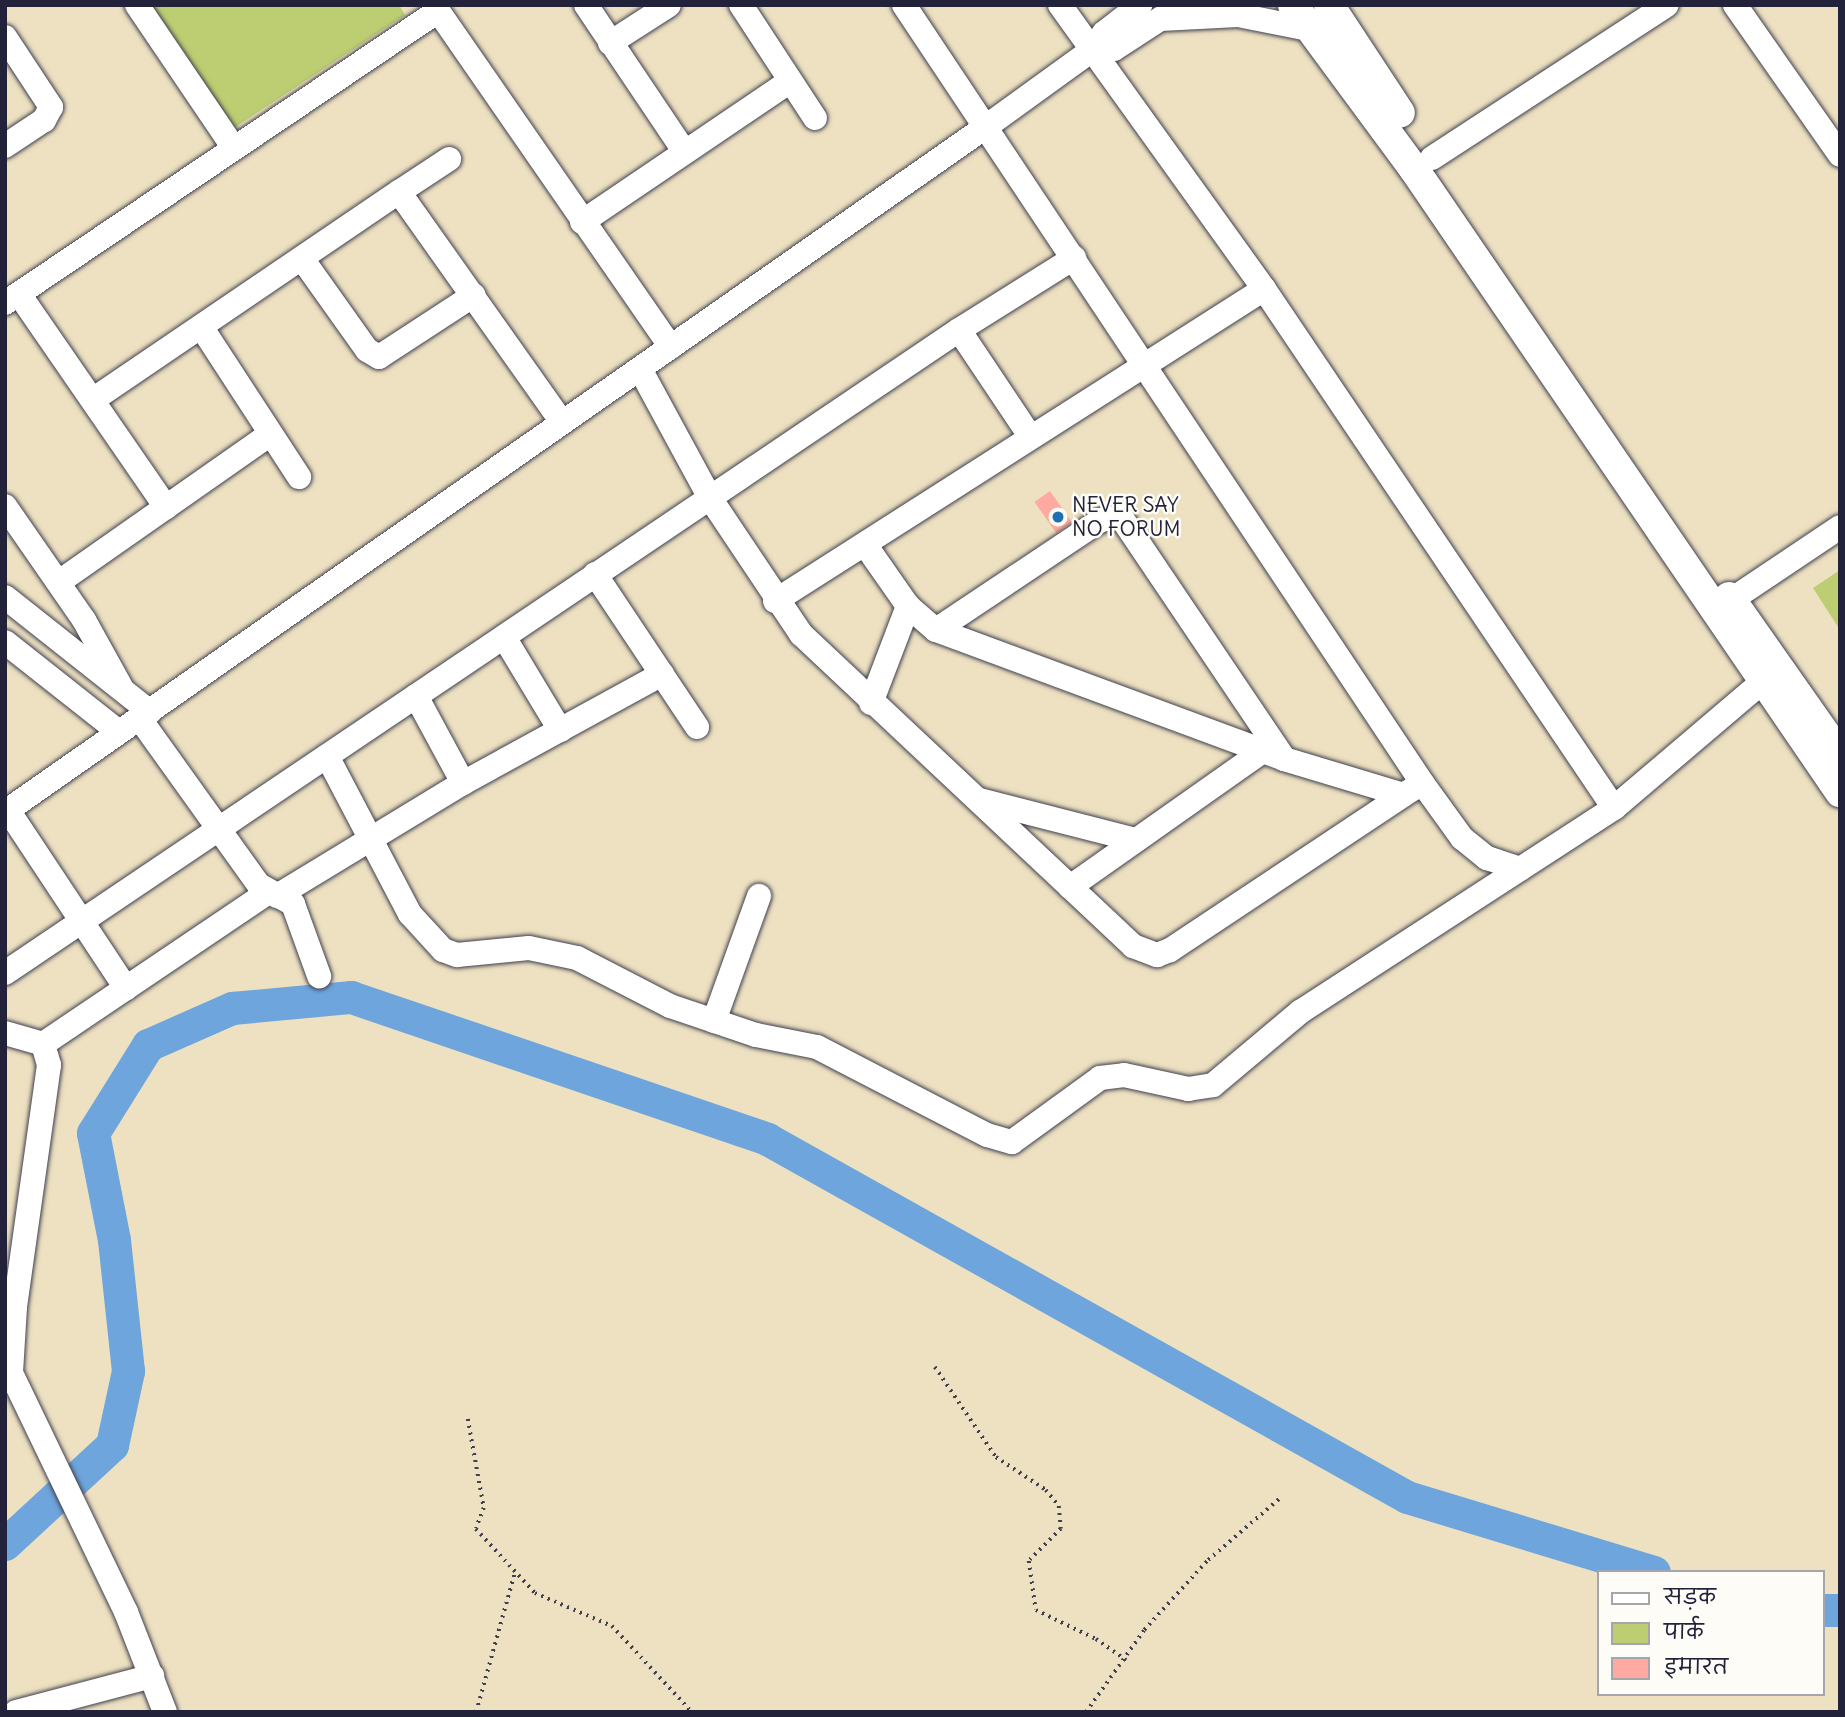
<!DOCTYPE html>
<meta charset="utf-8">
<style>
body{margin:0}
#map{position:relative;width:1845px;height:1717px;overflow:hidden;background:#ede1c1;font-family:Delius,"Playpen Sans Deva",sans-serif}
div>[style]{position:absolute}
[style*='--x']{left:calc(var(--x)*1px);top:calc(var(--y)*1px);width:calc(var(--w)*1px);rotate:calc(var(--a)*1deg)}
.green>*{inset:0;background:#bcce71}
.river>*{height:33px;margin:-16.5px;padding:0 16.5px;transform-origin:16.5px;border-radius:16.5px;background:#6da5dc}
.building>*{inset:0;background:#ffaaa1;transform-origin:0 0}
.path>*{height:3.5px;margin-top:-1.75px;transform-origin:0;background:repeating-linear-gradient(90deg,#403f4f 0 2px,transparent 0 7px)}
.roads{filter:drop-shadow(0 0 2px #403f4f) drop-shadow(0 0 2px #403f4f)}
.minor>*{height:24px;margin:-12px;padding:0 12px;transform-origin:12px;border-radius:12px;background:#fff}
.major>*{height:30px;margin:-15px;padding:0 15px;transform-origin:15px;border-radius:15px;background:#fff}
.dots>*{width:19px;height:19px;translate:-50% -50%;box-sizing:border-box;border:4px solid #fdfcf7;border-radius:50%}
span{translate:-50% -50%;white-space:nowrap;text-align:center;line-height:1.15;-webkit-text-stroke:5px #fdfcf7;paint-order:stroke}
.poi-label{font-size:21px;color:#22223b}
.left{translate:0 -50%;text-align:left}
.frame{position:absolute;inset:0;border:7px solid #22223b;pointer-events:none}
.legend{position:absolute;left:1597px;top:1570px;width:228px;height:126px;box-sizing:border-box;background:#fdfcf7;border:2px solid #a5a5ac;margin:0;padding:9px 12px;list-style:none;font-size:21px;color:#22223b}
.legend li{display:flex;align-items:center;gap:14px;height:35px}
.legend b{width:35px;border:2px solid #a5a5ac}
</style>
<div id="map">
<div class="green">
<i style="clip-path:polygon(143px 5px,399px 5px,405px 15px,231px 130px)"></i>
<i style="clip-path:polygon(1840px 570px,1840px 630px,1813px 588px)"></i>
</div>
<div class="river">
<i style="--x:5;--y:1544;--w:146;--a:-42.8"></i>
<i style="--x:112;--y:1445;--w:76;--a:-77.8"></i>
<i style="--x:128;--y:1371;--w:132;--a:-96.1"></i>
<i style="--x:114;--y:1240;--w:109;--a:-101.1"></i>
<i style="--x:93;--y:1133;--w:104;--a:-58"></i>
<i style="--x:148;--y:1045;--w:92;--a:-23.8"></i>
<i style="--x:232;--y:1008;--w:120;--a:-5.3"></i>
<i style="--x:351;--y:997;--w:440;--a:18.8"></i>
<i style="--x:767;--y:1139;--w:733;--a:29.22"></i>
<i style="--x:1407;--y:1497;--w:258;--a:16.9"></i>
<i style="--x:1822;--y:1610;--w:18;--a:0"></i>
</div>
<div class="building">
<i style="left:1050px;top:491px;width:38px;height:19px;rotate:55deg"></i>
</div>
<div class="path">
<i style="--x:935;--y:1367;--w:109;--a:55.9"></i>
<i style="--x:996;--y:1457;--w:60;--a:33.4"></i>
<i style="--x:1046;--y:1490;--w:21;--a:51"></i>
<i style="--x:1059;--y:1506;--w:23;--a:85"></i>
<i style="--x:1061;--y:1529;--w:45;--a:135"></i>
<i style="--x:1029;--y:1561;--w:49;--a:81.9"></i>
<i style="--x:1036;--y:1610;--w:67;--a:25.8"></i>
<i style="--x:1096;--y:1639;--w:37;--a:35"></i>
<i style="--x:468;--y:1419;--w:90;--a:79.8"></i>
<i style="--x:484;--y:1508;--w:22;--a:111"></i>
<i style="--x:476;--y:1529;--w:87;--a:47.3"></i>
<i style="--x:535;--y:1593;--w:84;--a:23.2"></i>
<i style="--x:612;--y:1626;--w:117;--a:47.1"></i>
<i style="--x:476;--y:1712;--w:146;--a:-74.5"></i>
<i style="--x:1086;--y:1712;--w:100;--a:-54.7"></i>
<i style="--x:1144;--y:1630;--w:95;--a:-47.6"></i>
<i style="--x:1208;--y:1560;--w:94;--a:-40.7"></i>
</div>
<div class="roads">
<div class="minor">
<i style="--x:137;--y:5;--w:171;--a:55.9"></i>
<i style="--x:434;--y:5;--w:416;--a:55.3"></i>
<i style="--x:586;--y:5;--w:176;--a:56.1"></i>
<i style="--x:741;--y:5;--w:135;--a:56.8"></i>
<i style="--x:904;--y:5;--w:936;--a:56.33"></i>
<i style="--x:1423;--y:784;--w:67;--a:54.2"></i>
<i style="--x:1462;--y:838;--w:32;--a:39"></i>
<i style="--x:1487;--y:858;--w:35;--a:18"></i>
<i style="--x:1060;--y:5;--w:350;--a:54.3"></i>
<i style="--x:1264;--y:289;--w:626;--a:56.01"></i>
<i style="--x:1735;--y:5;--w:183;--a:55"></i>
<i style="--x:1160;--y:19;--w:78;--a:-2.9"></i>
<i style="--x:1238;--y:15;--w:77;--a:11.2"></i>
<i style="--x:5;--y:37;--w:84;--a:56.7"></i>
<i style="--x:51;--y:107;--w:15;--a:118"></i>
<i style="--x:44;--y:120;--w:47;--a:146.3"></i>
<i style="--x:610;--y:43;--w:70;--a:-32.8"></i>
<i style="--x:1092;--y:50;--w:22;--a:-3"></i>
<i style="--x:1114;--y:49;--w:72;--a:-33"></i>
<i style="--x:1432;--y:158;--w:280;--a:-33.1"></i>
<i style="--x:399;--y:192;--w:60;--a:-33.4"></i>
<i style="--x:582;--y:222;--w:251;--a:-34.1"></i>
<i style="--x:303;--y:260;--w:110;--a:54.6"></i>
<i style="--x:367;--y:350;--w:14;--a:30"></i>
<i style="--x:379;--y:357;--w:113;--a:-33.1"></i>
<i style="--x:19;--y:294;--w:259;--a:55.4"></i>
<i style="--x:5;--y:303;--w:522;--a:-33.99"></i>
<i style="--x:202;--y:328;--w:178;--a:56.9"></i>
<i style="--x:959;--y:330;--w:128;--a:56.2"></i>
<i style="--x:640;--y:369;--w:147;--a:61.5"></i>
<i style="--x:710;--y:498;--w:164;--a:56.2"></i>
<i style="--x:801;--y:634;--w:456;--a:43.2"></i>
<i style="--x:1133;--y:946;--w:26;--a:21"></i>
<i style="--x:1157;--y:955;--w:14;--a:-21"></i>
<i style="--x:1170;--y:950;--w:280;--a:-33.6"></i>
<i style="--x:94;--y:399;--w:369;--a:-34.2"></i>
<i style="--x:399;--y:192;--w:282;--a:54.7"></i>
<i style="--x:5;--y:506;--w:139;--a:55.3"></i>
<i style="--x:84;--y:620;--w:77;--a:61.1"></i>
<i style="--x:866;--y:546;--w:73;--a:55"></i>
<i style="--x:908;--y:606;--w:37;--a:41"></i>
<i style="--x:936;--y:630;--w:371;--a:20.3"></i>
<i style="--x:1284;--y:759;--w:124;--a:16.8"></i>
<i style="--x:1403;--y:795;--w:12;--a:-31"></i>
<i style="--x:595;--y:574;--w:184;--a:56.3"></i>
<i style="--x:59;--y:582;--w:256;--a:-35"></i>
<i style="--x:5;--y:597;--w:185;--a:38.4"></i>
<i style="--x:1731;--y:600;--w:131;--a:-33.8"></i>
<i style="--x:775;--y:601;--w:580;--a:-32.54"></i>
<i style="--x:936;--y:630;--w:198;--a:-33.7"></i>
<i style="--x:1101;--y:520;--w:20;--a:-9"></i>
<i style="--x:1121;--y:517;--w:292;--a:56"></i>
<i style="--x:504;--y:637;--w:109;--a:58.9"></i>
<i style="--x:5;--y:642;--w:145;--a:38.3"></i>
<i style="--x:416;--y:696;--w:99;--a:61.6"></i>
<i style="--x:871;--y:703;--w:104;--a:-69.1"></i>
<i style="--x:140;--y:719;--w:204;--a:54.4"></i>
<i style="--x:259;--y:885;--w:39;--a:29"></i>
<i style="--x:293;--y:904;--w:77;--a:70.1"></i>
<i style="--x:327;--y:756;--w:178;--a:62.3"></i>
<i style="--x:410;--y:914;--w:49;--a:47.5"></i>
<i style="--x:443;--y:950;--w:15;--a:20"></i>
<i style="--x:457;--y:955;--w:72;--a:-5.6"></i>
<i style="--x:529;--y:948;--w:49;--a:11.8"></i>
<i style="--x:577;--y:958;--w:105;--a:27.3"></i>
<i style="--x:670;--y:1006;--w:91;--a:18.6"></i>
<i style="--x:756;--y:1035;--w:62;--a:11.1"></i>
<i style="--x:817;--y:1047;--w:191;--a:27.4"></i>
<i style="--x:987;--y:1135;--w:26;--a:16"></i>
<i style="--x:1012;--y:1142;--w:109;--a:-36"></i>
<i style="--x:1100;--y:1078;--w:24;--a:-7"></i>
<i style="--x:1124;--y:1075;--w:66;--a:12.3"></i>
<i style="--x:1188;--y:1089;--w:25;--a:-9"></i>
<i style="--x:1213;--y:1085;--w:114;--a:-40"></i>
<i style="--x:1300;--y:1012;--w:374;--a:-33"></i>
<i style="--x:1614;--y:808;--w:194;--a:-40.4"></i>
<i style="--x:979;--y:800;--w:162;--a:14.3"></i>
<i style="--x:8;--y:810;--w:214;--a:56.5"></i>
<i style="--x:5;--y:812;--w:1198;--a:-34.94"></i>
<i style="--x:987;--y:126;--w:130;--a:-35.9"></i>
<i style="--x:1092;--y:50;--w:21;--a:-55"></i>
<i style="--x:1104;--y:33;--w:46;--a:-37.9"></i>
<i style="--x:1070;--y:887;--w:236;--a:-35.2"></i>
<i style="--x:277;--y:896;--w:218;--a:-31.3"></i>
<i style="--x:463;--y:783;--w:227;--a:-28.7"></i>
<i style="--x:5;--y:973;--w:1150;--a:-33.98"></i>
<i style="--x:959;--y:330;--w:136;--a:-32.1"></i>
<i style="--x:714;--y:1021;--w:133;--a:-70.2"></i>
<i style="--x:5;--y:1033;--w:40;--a:16"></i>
<i style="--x:43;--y:1044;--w:22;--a:74"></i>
<i style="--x:49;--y:1065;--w:244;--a:98"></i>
<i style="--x:15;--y:1307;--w:66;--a:93.5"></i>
<i style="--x:11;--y:1373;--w:6;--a:171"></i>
<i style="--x:43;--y:1044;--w:272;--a:-34"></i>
<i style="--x:11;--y:1373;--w:265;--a:64.3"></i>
<i style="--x:126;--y:1612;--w:107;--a:68.7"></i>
<i style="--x:16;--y:1712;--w:141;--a:-14.8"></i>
</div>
<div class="major">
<i style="--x:1293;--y:5;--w:204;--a:53.6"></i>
<i style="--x:1414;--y:169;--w:755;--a:55.64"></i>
<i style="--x:1329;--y:5;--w:129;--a:56.7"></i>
<i style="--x:1729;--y:597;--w:193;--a:54.9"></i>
</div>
</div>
<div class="dots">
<i style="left:1058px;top:517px;background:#1f6fb2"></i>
</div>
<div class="poi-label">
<span class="left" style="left:1072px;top:517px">NEVER SAY<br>NO FORUM</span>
</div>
<div class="frame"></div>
<ul class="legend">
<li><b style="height:9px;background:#fff"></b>सड़क</li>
<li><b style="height:19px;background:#bcce71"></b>पार्क</li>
<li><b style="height:19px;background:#ffaaa1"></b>इमारत</li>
</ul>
</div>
